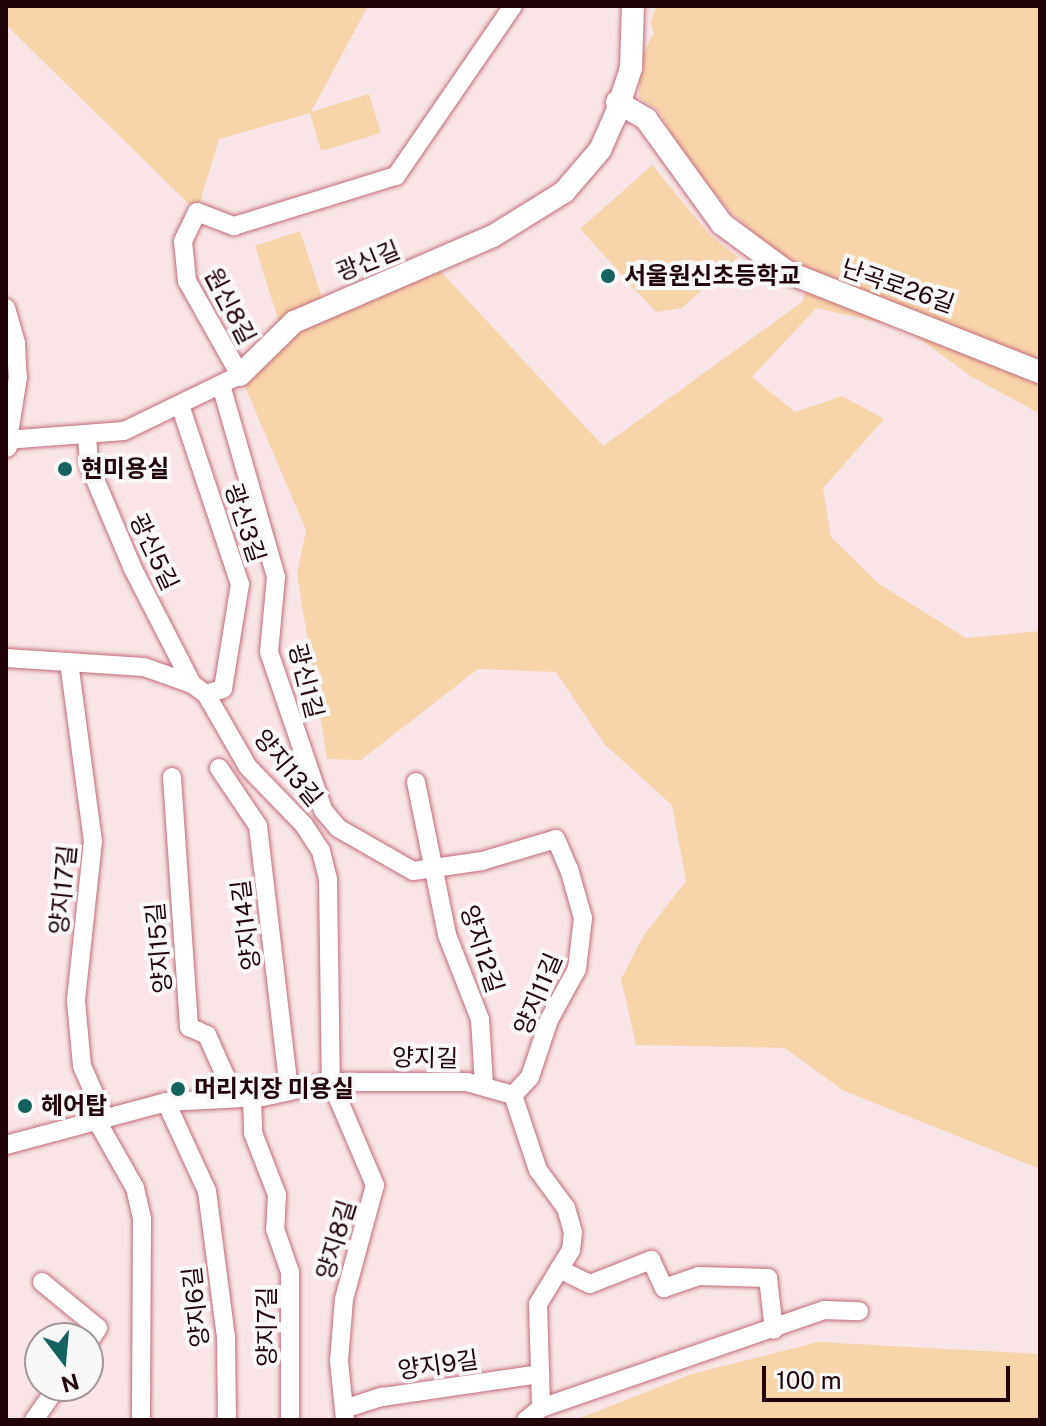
<!DOCTYPE html>
<meta charset="utf-8">
<style>
body{margin:0}
#map{position:relative;width:1046px;height:1426px;overflow:hidden;background:#f9e5e7;font-family:"Public Sans","Noto Sans KR",sans-serif}
div>[style]{position:absolute}
[style*='--x']{left:calc(var(--x)*1px);top:calc(var(--y)*1px);width:calc(var(--w)*1px);rotate:calc(var(--a)*1deg)}
.green>*{inset:0;background:#f8d4ab}
.roads{filter:drop-shadow(0 0 2px #c06b79) drop-shadow(0 0 2px #c06b79)}
.minor>*{height:18px;margin:-9px;padding:0 9px;transform-origin:9px;border-radius:9px;background:#fff}
.tertiary>*{height:22px;margin:-11px;padding:0 11px;transform-origin:11px;border-radius:11px;background:#fff}
.dots>*{width:22px;height:22px;translate:-50% -50%;box-sizing:border-box;border:4px solid #f8f8f8;border-radius:50%}
span{translate:-50% -50%;white-space:nowrap;text-align:center;line-height:1.15;-webkit-text-stroke:8px #f8f8f8;paint-order:stroke}
.street-label{font-size:24px;color:#210309}
.poi-label{font-size:24px;color:#210309;font-weight:700}
.left{translate:0 -50%;text-align:left}
.frame{position:absolute;inset:0;border:8px solid #210309;pointer-events:none}
.north{position:absolute;left:24px;top:1322px;width:80px;height:80px;box-sizing:border-box;background:#f8f8f8;border:2px solid #a29698;border-radius:50%;rotate:164deg;font-size:22px;font-weight:700;line-height:32px;text-align:center;color:#210309}
.north::after{content:'';display:block;margin:auto;width:28px;height:36px;background:#14635f;clip-path:polygon(50% 0,100% 100%,50% 72%,0 100%)}
.scale{position:absolute;left:762px;top:1366px;width:248px;height:36px;box-sizing:border-box;border:4px solid #210309;border-top:0;padding-left:10px;font-size:24px;line-height:28px;white-space:nowrap;color:#210309;-webkit-text-stroke:6px #f8f8f8;paint-order:stroke}
</style>
<div id="map">
<div class="green">
<i style="clip-path:polygon(6px 6px,368px 6px,311px 112px,369px 94px,381px 133px,321px 151px,310px 113px,219px 139px,197px 212px,6px 25px)"></i>
<i style="clip-path:polygon(657px 6px,1040px 6px,1040px 414px,969px 375px,905px 328px,816px 308px,752px 377px,795px 412px,842px 396px,884px 419px,823px 488px,831px 537px,879px 584px,966px 638px,1040px 631px,1040px 1169px,844px 1091px,785px 1048px,636px 1045px,621px 979px,644px 935px,686px 881px,672px 805px,605px 745px,556px 672px,478px 669px,361px 760px,327px 759px,297px 574px,306px 530px,240px 375px,282px 332px,255px 246px,300px 231px,325px 307px,433px 263px,603px 446px,802px 302px,812px 269px,778px 254px,730px 212px,684px 156px,657px 109px,639px 98px,641px 57px,654px 33px,650px 23px)"></i>
<i style="clip-path:polygon(652px 165px,710px 235px,738px 257px,682px 308px,656px 312px,580px 229px)"></i>
<i style="clip-path:polygon(818px 1342px,1040px 1354px,1040px 1420px,575px 1420px,692px 1374px)"></i>
</div>
<div class="roads">
<div class="minor">
<i style="--x:6;--y:308;--w:37;--a:74"></i>
<i style="--x:16;--y:344;--w:33;--a:87"></i>
<i style="--x:18;--y:377;--w:64;--a:99"></i>
<i style="--x:221;--y:385;--w:200;--a:74"></i>
<i style="--x:276;--y:577;--w:75;--a:95.3"></i>
<i style="--x:269;--y:652;--w:167;--a:71.1"></i>
<i style="--x:323;--y:810;--w:23;--a:50"></i>
<i style="--x:338;--y:828;--w:86;--a:29.8"></i>
<i style="--x:413;--y:871;--w:70;--a:-8.2"></i>
<i style="--x:482;--y:861;--w:77;--a:-16.6"></i>
<i style="--x:556;--y:839;--w:33;--a:67"></i>
<i style="--x:569;--y:869;--w:51;--a:74.1"></i>
<i style="--x:583;--y:918;--w:51;--a:96.7"></i>
<i style="--x:577;--y:969;--w:58;--a:118.8"></i>
<i style="--x:549;--y:1020;--w:60;--a:108.4"></i>
<i style="--x:530;--y:1077;--w:25;--a:133"></i>
<i style="--x:180;--y:405;--w:189;--a:71.5"></i>
<i style="--x:240;--y:584;--w:106;--a:99.2"></i>
<i style="--x:223;--y:689;--w:18;--a:164"></i>
<i style="--x:87;--y:436;--w:29;--a:86"></i>
<i style="--x:89;--y:465;--w:113;--a:67.1"></i>
<i style="--x:133;--y:569;--w:129;--a:62.8"></i>
<i style="--x:6;--y:440;--w:118;--a:-4.4"></i>
<i style="--x:124;--y:431;--w:129;--a:-25.8"></i>
<i style="--x:240;--y:375;--w:108;--a:-119.4"></i>
<i style="--x:187;--y:281;--w:40;--a:-95.7"></i>
<i style="--x:183;--y:241;--w:32;--a:-64"></i>
<i style="--x:197;--y:212;--w:40;--a:21"></i>
<i style="--x:234;--y:226;--w:170;--a:-17.2"></i>
<i style="--x:396;--y:176;--w:206;--a:-55.5"></i>
<i style="--x:6;--y:658;--w:138;--a:3.7"></i>
<i style="--x:144;--y:667;--w:51;--a:19.5"></i>
<i style="--x:192;--y:684;--w:17;--a:36"></i>
<i style="--x:206;--y:694;--w:84;--a:60.1"></i>
<i style="--x:248;--y:767;--w:81;--a:46"></i>
<i style="--x:304;--y:825;--w:31;--a:57"></i>
<i style="--x:321;--y:851;--w:29;--a:76"></i>
<i style="--x:328;--y:879;--w:203;--a:89.2"></i>
<i style="--x:331;--y:1082;--w:112;--a:66.9"></i>
<i style="--x:375;--y:1185;--w:118;--a:105.2"></i>
<i style="--x:344;--y:1299;--w:62;--a:94.6"></i>
<i style="--x:339;--y:1361;--w:59;--a:84.2"></i>
<i style="--x:69;--y:662;--w:181;--a:82.4"></i>
<i style="--x:93;--y:841;--w:161;--a:96.1"></i>
<i style="--x:76;--y:1001;--w:65;--a:84.7"></i>
<i style="--x:82;--y:1066;--w:57;--a:66.1"></i>
<i style="--x:219;--y:768;--w:70;--a:56.1"></i>
<i style="--x:258;--y:826;--w:264;--a:83.3"></i>
<i style="--x:172;--y:777;--w:251;--a:86.1"></i>
<i style="--x:189;--y:1027;--w:20;--a:24"></i>
<i style="--x:207;--y:1035;--w:69;--a:66"></i>
<i style="--x:416;--y:782;--w:156;--a:78.5"></i>
<i style="--x:447;--y:935;--w:90;--a:68.6"></i>
<i style="--x:480;--y:1019;--w:66;--a:86.5"></i>
<i style="--x:252;--y:1097;--w:36;--a:88"></i>
<i style="--x:253;--y:1133;--w:66;--a:68.8"></i>
<i style="--x:277;--y:1195;--w:34;--a:93"></i>
<i style="--x:275;--y:1229;--w:46;--a:70.8"></i>
<i style="--x:290;--y:1272;--w:148;--a:90"></i>
<i style="--x:166;--y:1102;--w:98;--a:65.3"></i>
<i style="--x:207;--y:1191;--w:147;--a:82.6"></i>
<i style="--x:226;--y:1337;--w:83;--a:89.3"></i>
<i style="--x:97;--y:1121;--w:77;--a:60.4"></i>
<i style="--x:135;--y:1188;--w:32;--a:77"></i>
<i style="--x:142;--y:1219;--w:201;--a:90.3"></i>
<i style="--x:6;--y:1145;--w:166;--a:-15"></i>
<i style="--x:166;--y:1102;--w:97;--a:-3"></i>
<i style="--x:263;--y:1097;--w:70;--a:-12.4"></i>
<i style="--x:331;--y:1082;--w:136;--a:0"></i>
<i style="--x:467;--y:1082;--w:48;--a:15.8"></i>
<i style="--x:513;--y:1095;--w:79;--a:71.6"></i>
<i style="--x:538;--y:1170;--w:47;--a:53.6"></i>
<i style="--x:566;--y:1208;--w:25;--a:74"></i>
<i style="--x:573;--y:1232;--w:18;--a:96"></i>
<i style="--x:571;--y:1250;--w:63;--a:121.4"></i>
<i style="--x:538;--y:1304;--w:104;--a:88.3"></i>
<i style="--x:541;--y:1408;--w:19;--a:141"></i>
<i style="--x:559;--y:1269;--w:34;--a:26"></i>
<i style="--x:590;--y:1284;--w:66;--a:-21.5"></i>
<i style="--x:651;--y:1260;--w:31;--a:65"></i>
<i style="--x:664;--y:1288;--w:37;--a:-19"></i>
<i style="--x:699;--y:1276;--w:69;--a:1.7"></i>
<i style="--x:768;--y:1278;--w:52;--a:83.4"></i>
<i style="--x:42;--y:1282;--w:72;--a:39.4"></i>
<i style="--x:98;--y:1328;--w:18;--a:124"></i>
<i style="--x:541;--y:1408;--w:299;--a:-19.1"></i>
<i style="--x:824;--y:1310;--w:35;--a:2"></i>
<i style="--x:344;--y:1409;--w:40;--a:-18"></i>
<i style="--x:382;--y:1397;--w:160;--a:-8.3"></i>
<i style="--x:34;--y:1420;--w:42;--a:-54.8"></i>
</div>
<div class="tertiary">
<i style="--x:617;--y:102;--w:34;--a:30"></i>
<i style="--x:646;--y:119;--w:130;--a:54.1"></i>
<i style="--x:722;--y:224;--w:81;--a:36.4"></i>
<i style="--x:787;--y:272;--w:272;--a:21.6"></i>
<i style="--x:240;--y:375;--w:76;--a:-44.5"></i>
<i style="--x:294;--y:322;--w:217;--a:-23.4"></i>
<i style="--x:493;--y:236;--w:84;--a:-31.8"></i>
<i style="--x:564;--y:192;--w:55;--a:-49.4"></i>
<i style="--x:600;--y:150;--w:36;--a:-66"></i>
<i style="--x:615;--y:117;--w:52;--a:-71.9"></i>
<i style="--x:631;--y:68;--w:62;--a:-88.2"></i>
<i style="--x:6;--y:446;--w:6;--a:-72"></i>
</div>
</div>
<div class="dots">
<i style="left:608px;top:276px;background:#14635f"></i>
<i style="left:65px;top:469px;background:#14635f"></i>
<i style="left:178px;top:1089px;background:#14635f"></i>
<i style="left:25px;top:1106px;background:#14635f"></i>
</div>
<div class="street-label">
<span style="left:368px;top:261px;rotate:-22deg">광신길</span>
<span style="left:898px;top:286px;rotate:19deg">난곡로26길</span>
<span style="left:230px;top:306px;rotate:63deg">원신8길</span>
<span style="left:245px;top:523px;rotate:72deg">광신3길</span>
<span style="left:154px;top:552px;rotate:65deg">광신5길</span>
<span style="left:306px;top:681px;rotate:76deg">광신1길</span>
<span style="left:288px;top:768px;rotate:50deg">양지13길</span>
<span style="left:63px;top:890px;rotate:-84deg">양지17길</span>
<span style="left:246px;top:925px;rotate:-97deg">양지14길</span>
<span style="left:159px;top:948px;rotate:-95deg">양지15길</span>
<span style="left:482px;top:949px;rotate:72deg">양지12길</span>
<span style="left:538px;top:994px;rotate:-67deg">양지11길</span>
<span style="left:425px;top:1058px;rotate:1deg">양지길</span>
<span style="left:336px;top:1240px;rotate:-73deg">양지8길</span>
<span style="left:196px;top:1307px;rotate:-96deg">양지6길</span>
<span style="left:267px;top:1327px;rotate:-90deg">양지7길</span>
<span style="left:438px;top:1365px;rotate:-8deg">양지9길</span>
</div>
<div class="poi-label">
<span class="left" style="left:624px;top:276px">서울원신초등학교</span>
<span class="left" style="left:81px;top:469px">현미용실</span>
<span class="left" style="left:194px;top:1089px">머리치장 미용실</span>
<span class="left" style="left:41px;top:1106px">헤어탑</span>
</div>
<div class="frame"></div>
<div class="north">N</div>
<div class="scale">100 m</div>
</div>
